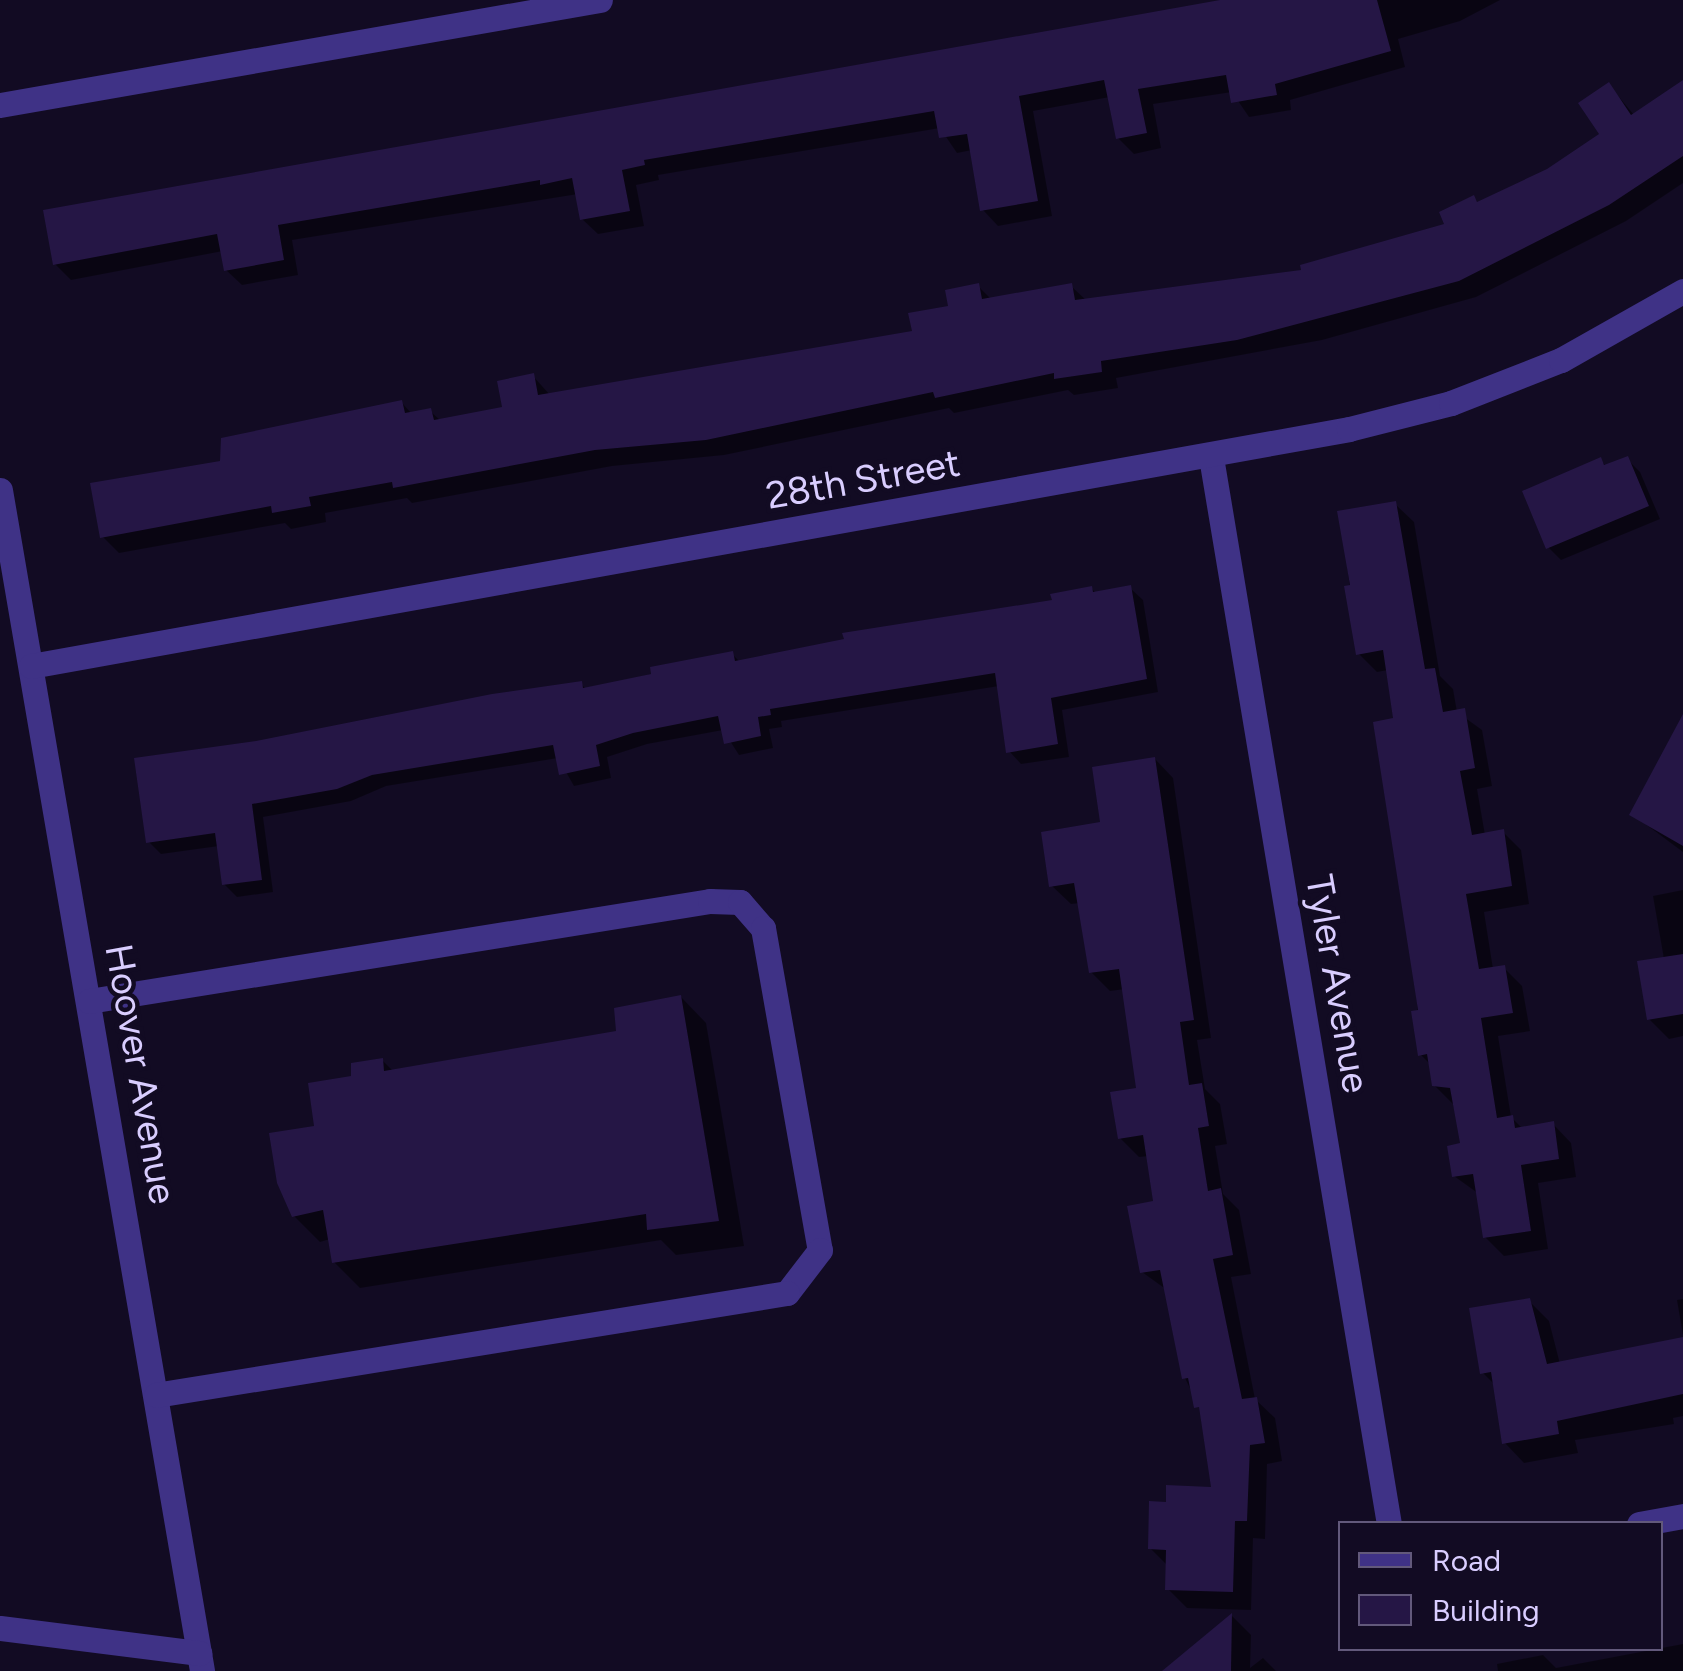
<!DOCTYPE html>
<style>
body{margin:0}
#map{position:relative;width:1683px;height:1671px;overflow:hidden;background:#120b23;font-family:Figtree,sans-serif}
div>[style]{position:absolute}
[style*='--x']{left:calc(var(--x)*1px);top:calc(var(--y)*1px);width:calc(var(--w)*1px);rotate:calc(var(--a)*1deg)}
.shadow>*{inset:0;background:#0007}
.building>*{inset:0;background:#251645}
.minor>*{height:25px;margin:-12.5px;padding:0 12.5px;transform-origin:12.5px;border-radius:12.5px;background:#3f3286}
span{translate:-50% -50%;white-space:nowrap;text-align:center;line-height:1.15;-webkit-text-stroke:9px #120b23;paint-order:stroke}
.street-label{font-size:38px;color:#d9cdff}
.legend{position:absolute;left:1338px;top:1521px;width:325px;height:130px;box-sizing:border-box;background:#120b23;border:2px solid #62597b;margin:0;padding:12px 18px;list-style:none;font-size:30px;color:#d9cdff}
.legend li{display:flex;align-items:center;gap:20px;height:50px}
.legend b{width:50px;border:2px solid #62597b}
</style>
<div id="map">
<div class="shadow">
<i style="clip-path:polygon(1235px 0,1500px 0,1460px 21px,1398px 39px,1405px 67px,1290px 100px,1291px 110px,1249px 117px,1232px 92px,1153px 104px,1161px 148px,1134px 154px,1118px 138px,1110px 97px,1033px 111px,1052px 216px,998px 226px,983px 210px,972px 150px,957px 153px,940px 128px,658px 175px,659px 180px,636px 185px,644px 226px,598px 234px,582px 219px,578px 194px,292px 240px,298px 275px,242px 285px,226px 270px,223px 251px,71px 280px,55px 264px)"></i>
<i style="clip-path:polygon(1683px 84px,1683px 183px,1626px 221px,1476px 297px,1322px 340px,1116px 378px,1118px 388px,1074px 395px,1068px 390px,954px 413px,949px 408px,724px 455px,612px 466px,412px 503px,407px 498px,325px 513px,326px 522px,291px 529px,285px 523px,119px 553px,102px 536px,222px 463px,402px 403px,412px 414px,430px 411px,441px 421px,505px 409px,533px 376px,550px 395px,914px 333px,978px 286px,992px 300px,1071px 286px,1087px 301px,1305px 272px,1448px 226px,1474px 198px,1479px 204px,1548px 171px,1602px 135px,1609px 85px,1634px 115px)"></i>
<i style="clip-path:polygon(1627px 459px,1640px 472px,1660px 519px,1561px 560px,1548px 547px,1600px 460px,1607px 467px)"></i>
<i style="clip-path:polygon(1395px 504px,1414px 522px,1440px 676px,1453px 689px,1457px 712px,1482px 730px,1492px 786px,1477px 789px,1485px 835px,1503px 832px,1521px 850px,1529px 904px,1484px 912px,1493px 969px,1504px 968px,1522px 986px,1530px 1031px,1498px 1036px,1511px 1117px,1523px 1129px,1553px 1124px,1571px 1143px,1576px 1177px,1538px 1183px,1548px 1249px,1504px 1256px,1485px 1237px,1479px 1194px,1454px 1176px,1463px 1145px,1453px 1104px,1434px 1085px,1431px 1065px,1421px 1055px,1396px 720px,1388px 670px,1377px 672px,1359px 654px,1340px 513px)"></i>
<i style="clip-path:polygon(1130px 588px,1143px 600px,1158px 692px,1062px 710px,1069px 757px,1021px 764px,1009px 751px,999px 686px,781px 721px,782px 727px,769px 729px,773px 748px,739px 755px,723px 730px,647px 744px,607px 757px,611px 778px,574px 786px,558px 758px,386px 786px,351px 801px,263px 817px,273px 892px,237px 897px,224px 884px,219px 846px,161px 854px,149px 842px,257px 744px,581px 684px,587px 690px,732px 654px,740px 662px,1055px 602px,1092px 589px,1097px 594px)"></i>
<i style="clip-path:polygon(1683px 742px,1683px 852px,1632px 814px)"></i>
<i style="clip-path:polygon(1155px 759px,1173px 778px,1211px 1038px,1197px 1040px,1205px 1089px,1220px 1104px,1227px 1144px,1215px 1146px,1223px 1194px,1239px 1210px,1251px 1274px,1231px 1277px,1255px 1399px,1275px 1418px,1282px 1461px,1267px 1464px,1265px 1539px,1253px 1538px,1251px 1610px,1187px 1608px,1168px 1589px,1168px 1566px,1150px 1548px,1168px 1504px,1214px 1489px,1202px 1413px,1185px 1378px,1167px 1290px,1142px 1272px,1156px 1203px,1149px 1156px,1139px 1157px,1120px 1138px,1138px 1091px,1125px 989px,1110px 991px,1091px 972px,1080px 903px,1071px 904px,1052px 886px)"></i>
<i style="clip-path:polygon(1683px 890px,1683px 1036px,1669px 1039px,1649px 1019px,1664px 959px,1653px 896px)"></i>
<i style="clip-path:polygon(681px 997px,706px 1023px,744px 1246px,676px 1255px,661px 1240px,360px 1288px,334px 1262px,330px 1239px,320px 1242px,294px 1216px,317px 1129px,354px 1078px,382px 1060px,394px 1072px,618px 1033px)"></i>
<i style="clip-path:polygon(1683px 1299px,1683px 1335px,1677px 1300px)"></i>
<i style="clip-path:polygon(1529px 1301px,1549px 1321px,1560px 1364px,1683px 1339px,1683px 1416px,1673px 1418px,1674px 1424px,1575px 1440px,1578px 1453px,1524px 1463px,1505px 1443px,1495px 1385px,1483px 1373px)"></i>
<i style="clip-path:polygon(1232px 1616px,1251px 1635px,1250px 1668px,1263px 1658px,1276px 1671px,1166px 1671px)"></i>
<i style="clip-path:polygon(1683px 1644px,1683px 1671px,1498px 1671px,1497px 1664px,1543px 1655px,1556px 1668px)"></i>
</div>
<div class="building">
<i style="clip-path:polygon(1220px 0,1377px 0,1391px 51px,1275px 84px,1277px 95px,1231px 103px,1226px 75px,1138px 89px,1147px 133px,1116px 139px,1104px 80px,1019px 96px,1038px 201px,980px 211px,967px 134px,939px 138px,934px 111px,644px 160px,645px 165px,622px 170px,630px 211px,580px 220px,572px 178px,540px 185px,540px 180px,278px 225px,284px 260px,224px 271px,217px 234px,53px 265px,43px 210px)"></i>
<i style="clip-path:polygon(1683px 80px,1683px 156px,1609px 205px,1459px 281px,1237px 340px,1101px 361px,1102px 372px,1054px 379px,1054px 373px,935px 398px,933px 392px,706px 440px,595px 450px,393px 488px,392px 482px,309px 497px,311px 506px,272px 513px,271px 506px,100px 538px,90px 483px,220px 461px,221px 438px,402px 400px,405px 413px,431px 408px,434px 420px,502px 407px,497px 381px,534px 373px,538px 395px,912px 331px,908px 313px,948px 306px,945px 290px,979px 283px,982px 299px,1072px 283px,1075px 300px,1301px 270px,1300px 265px,1444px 224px,1439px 212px,1474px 195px,1477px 202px,1547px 169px,1599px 134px,1578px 103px,1609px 82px,1631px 115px)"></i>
<i style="clip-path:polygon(1628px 456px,1649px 506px,1546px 549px,1522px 491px,1601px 457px,1604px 465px)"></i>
<i style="clip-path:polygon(1396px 501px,1425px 669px,1435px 668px,1443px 712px,1465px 708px,1475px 768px,1460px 771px,1472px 835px,1504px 829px,1512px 886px,1466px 894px,1479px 969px,1505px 965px,1513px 1013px,1481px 1018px,1497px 1118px,1513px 1115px,1515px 1128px,1554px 1121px,1559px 1159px,1521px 1165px,1531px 1231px,1483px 1238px,1473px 1174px,1452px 1177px,1447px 1146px,1460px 1143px,1450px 1088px,1432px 1086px,1427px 1054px,1418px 1056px,1411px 1011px,1418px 1010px,1373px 722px,1393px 718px,1383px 650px,1356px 655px,1344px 586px,1350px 585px,1337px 511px)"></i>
<i style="clip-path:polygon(1131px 585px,1147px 679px,1051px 698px,1058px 744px,1006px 753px,995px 673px,770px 709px,771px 715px,758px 717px,761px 736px,724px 744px,718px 716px,633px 733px,596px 745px,600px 766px,559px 775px,553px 745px,372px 775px,337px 789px,252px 804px,262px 880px,222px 885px,215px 833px,146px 843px,134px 758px,256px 741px,492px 694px,582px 681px,583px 688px,651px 674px,650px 667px,733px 651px,735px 661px,844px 639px,842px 633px,1052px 600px,1050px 594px,1092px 586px,1093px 592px)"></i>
<i style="clip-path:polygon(1683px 714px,1683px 846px,1629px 815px)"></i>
<i style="clip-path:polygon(1155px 757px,1194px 1020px,1180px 1022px,1189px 1085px,1202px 1083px,1209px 1126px,1198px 1128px,1208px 1191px,1221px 1188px,1233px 1255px,1213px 1259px,1242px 1399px,1257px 1397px,1265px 1443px,1250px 1445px,1247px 1521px,1235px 1521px,1233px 1592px,1165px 1590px,1166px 1550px,1148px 1549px,1149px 1501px,1166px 1502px,1166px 1485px,1211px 1487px,1199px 1407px,1194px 1408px,1188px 1378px,1182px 1379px,1160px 1270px,1140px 1273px,1127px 1206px,1153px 1201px,1143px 1135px,1118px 1139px,1110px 1092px,1136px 1088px,1119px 969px,1089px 973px,1074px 883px,1049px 887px,1041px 832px,1100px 822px,1092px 767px)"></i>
<i style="clip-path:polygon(1683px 954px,1683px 1014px,1647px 1020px,1637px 961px)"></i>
<i style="clip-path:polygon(681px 995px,719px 1221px,647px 1230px,646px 1214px,332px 1263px,323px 1210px,292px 1217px,277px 1183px,269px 1133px,314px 1126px,308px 1083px,351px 1076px,351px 1063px,383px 1058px,384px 1071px,616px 1031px,614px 1008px)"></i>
<i style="clip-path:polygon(1530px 1298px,1547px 1364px,1683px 1337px,1683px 1394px,1557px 1421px,1559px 1434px,1502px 1444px,1491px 1372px,1480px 1374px,1469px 1308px)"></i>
<i style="clip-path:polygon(1232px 1613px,1231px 1671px,1162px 1671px)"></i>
</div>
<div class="minor">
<i style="--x:0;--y:105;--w:609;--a:-9.93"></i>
<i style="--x:1211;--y:457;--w:1082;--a:80.53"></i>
<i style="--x:0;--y:490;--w:1198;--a:80.29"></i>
<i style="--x:31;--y:666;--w:1339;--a:-10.19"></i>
<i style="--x:1349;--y:429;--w:105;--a:-14.3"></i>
<i style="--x:1451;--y:403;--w:118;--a:-21.4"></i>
<i style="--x:1561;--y:360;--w:140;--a:-29.5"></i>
<i style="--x:89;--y:1001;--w:629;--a:-9.15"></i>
<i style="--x:710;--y:901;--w:30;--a:2"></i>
<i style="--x:740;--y:902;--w:35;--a:49"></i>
<i style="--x:763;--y:928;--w:327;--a:80"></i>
<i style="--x:820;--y:1250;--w:54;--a:127.5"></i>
<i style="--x:787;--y:1293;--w:639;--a:170.82"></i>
<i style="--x:1639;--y:1524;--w:45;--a:-10.3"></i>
<i style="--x:0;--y:1628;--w:201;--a:7.2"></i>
</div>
<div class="street-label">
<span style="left:863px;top:480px;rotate:-10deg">28th Street</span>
<span style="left:1337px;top:984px;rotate:80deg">Tyler Avenue</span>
<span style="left:140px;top:1074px;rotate:80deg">Hoover Avenue</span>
</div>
<ul class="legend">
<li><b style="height:12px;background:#3f3286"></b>Road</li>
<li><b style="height:28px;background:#251645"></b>Building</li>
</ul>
</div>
